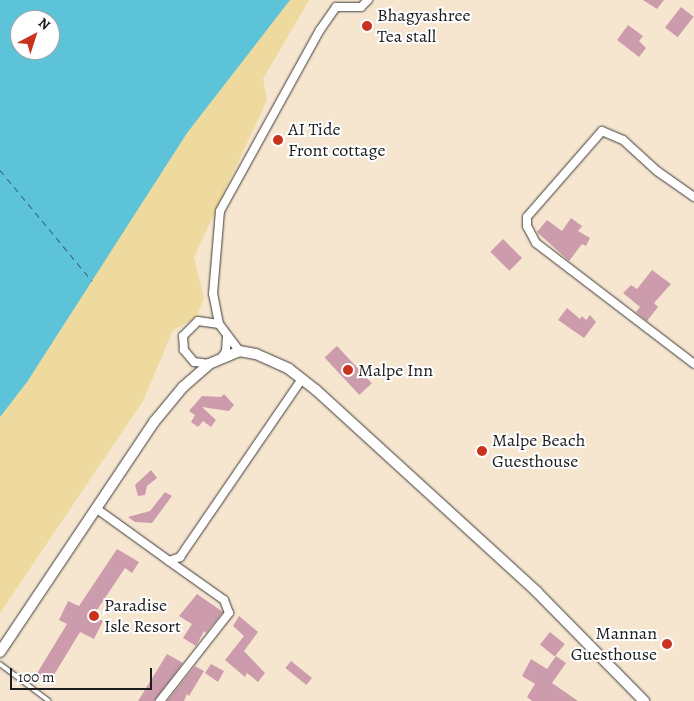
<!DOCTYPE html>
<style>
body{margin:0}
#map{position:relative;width:694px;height:701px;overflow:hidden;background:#f6e6d0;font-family:Alegreya,serif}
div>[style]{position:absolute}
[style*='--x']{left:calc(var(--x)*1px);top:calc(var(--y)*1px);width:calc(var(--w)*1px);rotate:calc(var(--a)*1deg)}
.sand>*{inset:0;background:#eeda9e}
.water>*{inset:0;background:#5cc3d9}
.ferry>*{height:1px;margin-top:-0.5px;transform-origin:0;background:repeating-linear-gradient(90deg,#365f68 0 6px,transparent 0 11px)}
.building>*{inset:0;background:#cd9cac;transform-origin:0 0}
.roads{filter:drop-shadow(0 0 1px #3d3a37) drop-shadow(0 0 1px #3d3a37)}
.service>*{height:4px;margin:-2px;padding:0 2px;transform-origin:2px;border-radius:2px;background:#fff}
.minor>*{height:8px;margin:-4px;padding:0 4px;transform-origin:4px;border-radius:4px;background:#fff}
.tertiary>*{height:10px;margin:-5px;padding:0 5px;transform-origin:5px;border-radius:5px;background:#fff}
.dots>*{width:14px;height:14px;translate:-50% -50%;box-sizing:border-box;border:2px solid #fff;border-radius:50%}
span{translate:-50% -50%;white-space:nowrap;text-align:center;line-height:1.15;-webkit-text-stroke:4px #fff;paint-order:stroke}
.poi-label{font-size:18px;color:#1c1c1c}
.left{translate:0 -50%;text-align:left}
.right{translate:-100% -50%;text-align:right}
.north{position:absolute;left:10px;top:10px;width:50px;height:50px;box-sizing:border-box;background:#fff;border:1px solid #a4a4a4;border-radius:50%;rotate:40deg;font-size:14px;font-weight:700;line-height:20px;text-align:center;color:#1c1c1c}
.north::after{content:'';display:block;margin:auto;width:18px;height:22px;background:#c8321e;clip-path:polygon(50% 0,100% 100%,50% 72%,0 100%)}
.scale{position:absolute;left:10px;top:668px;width:142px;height:22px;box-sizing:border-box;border:2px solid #1c1c1c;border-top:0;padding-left:6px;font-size:15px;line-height:18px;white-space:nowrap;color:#1c1c1c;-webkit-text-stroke:4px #fff;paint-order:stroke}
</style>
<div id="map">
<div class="sand">
<i style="clip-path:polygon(261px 0,309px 0,263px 79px,267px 100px,194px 257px,204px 298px,196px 318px,173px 330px,143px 401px,0 613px,0 392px)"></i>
</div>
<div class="water">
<i style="clip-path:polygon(evenodd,0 0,290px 0,187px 133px,27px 382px,0 417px,0 0,20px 20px,50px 20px,50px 50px,20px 50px,20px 20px)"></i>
</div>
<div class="ferry">
<i style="--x:0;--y:170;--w:144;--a:50.3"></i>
</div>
<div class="building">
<i style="clip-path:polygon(643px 0,664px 0,657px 9px)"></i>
<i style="left:681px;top:7px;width:16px;height:26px;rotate:38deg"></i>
<i style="clip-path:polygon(628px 25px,643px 36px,639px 41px,646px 48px,639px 57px,617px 40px)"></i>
<i style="clip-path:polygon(571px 218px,582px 226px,578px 231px,590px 238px,586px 246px,582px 244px,569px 261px,537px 232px,547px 220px,562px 231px)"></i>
<i style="left:503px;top:239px;width:27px;height:18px;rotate:45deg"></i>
<i style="clip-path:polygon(652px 270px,671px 284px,654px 303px,658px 307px,647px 321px,636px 312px,640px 307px,623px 293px,631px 285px,637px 289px)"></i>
<i style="clip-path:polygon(567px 308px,580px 319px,582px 316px,586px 320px,590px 315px,596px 322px,584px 338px,558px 320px)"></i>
<i style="left:337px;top:346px;width:51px;height:17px;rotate:47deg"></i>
<i style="clip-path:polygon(224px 394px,234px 405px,229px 411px,202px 407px,216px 420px,211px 427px,203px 421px,198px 427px,191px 422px,195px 415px,189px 411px,202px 396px,221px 397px)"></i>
<i style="clip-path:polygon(151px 470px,157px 478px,147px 486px,145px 495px,138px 496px,135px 485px)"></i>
<i style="clip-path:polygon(165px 492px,172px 496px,152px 523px,135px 522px,128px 517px,150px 511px)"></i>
<i style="clip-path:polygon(117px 549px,139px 562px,132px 573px,125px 568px,93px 616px,103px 621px,94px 639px,80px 632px,49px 683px,36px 675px,67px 624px,59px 620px,68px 601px,79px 606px)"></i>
<i style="clip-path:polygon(197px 594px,223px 612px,206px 633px,204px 631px,196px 646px,183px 638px,192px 624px,179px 616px)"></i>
<i style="clip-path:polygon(239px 616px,258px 632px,244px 651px,265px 673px,258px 682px,247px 673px,245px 677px,225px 660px,244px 636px,233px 626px)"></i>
<i style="left:550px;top:632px;width:19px;height:16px;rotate:39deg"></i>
<i style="clip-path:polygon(167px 654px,183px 663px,154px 701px,138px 701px)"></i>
<i style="clip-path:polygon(556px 656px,566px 663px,552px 683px,578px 701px,532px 701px,527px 697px,535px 684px,522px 676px,531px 659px,547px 669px)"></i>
<i style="left:291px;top:661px;width:27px;height:9px;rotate:39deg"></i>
<i style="clip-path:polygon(211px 664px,224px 671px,218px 682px,205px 673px)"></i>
<i style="clip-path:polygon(195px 666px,204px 671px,189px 696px,187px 694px,184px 701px,167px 701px)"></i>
</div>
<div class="roads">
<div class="service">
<i style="--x:0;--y:664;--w:61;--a:37.1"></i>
</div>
<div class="minor">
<i style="--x:694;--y:197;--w:45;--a:-144.9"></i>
<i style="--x:657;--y:171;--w:46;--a:-137.6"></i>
<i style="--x:623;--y:140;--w:23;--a:-157"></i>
<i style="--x:602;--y:131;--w:114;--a:131.1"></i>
<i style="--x:527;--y:217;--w:9;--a:90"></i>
<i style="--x:527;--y:226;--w:19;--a:62"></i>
<i style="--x:536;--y:243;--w:199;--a:37.4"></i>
<i style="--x:219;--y:324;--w:31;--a:-101"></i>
<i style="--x:213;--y:294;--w:83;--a:-85.2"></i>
<i style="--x:220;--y:211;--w:207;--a:-61.1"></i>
<i style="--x:320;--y:30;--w:28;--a:-55"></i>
<i style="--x:336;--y:7;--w:25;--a:0"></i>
<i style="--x:361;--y:7;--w:10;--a:-45"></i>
<i style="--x:222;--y:357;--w:7;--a:-56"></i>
<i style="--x:226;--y:351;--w:15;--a:-86"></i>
<i style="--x:209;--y:364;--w:15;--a:-172"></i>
<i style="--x:194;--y:362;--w:16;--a:-130"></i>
<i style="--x:184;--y:350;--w:14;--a:-94"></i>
<i style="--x:183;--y:336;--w:21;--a:-45"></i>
<i style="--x:198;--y:321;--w:21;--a:8"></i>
<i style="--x:219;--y:324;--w:34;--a:53"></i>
<i style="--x:97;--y:509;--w:89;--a:35.8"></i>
<i style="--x:169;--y:561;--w:12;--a:-20"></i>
<i style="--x:180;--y:557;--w:216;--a:-55.6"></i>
<i style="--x:160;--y:701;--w:112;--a:-51.9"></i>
<i style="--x:229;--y:613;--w:14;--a:-111"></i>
<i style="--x:224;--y:600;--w:67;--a:-144.7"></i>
</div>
<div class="tertiary">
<i style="--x:0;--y:652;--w:277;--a:-56.2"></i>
<i style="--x:154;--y:422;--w:45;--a:-50.4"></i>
<i style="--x:183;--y:387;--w:35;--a:-41"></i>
<i style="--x:209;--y:364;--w:33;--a:-23"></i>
<i style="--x:239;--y:351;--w:17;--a:10"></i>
<i style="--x:256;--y:354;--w:36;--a:24"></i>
<i style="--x:289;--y:369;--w:34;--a:38"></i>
<i style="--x:316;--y:390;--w:299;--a:42.4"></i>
<i style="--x:537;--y:592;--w:153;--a:45.5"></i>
</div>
</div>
<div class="dots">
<i style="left:367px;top:26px;background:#c8321e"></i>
<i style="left:278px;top:140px;background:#c8321e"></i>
<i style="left:348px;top:370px;background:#c8321e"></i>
<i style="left:482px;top:451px;background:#c8321e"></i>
<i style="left:94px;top:616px;background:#c8321e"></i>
<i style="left:667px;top:644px;background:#c8321e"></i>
</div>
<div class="poi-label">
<span class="left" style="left:377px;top:26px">Bhagyashree<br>Tea stall</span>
<span class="left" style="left:288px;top:140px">AI Tide<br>Front cottage</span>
<span class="left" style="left:358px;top:370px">Malpe Inn</span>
<span class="left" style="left:492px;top:451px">Malpe Beach<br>Guesthouse</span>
<span class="left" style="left:104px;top:616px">Paradise<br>Isle Resort</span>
<span class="right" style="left:657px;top:644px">Mannan<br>Guesthouse</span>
</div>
<div class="north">N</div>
<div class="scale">100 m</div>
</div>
